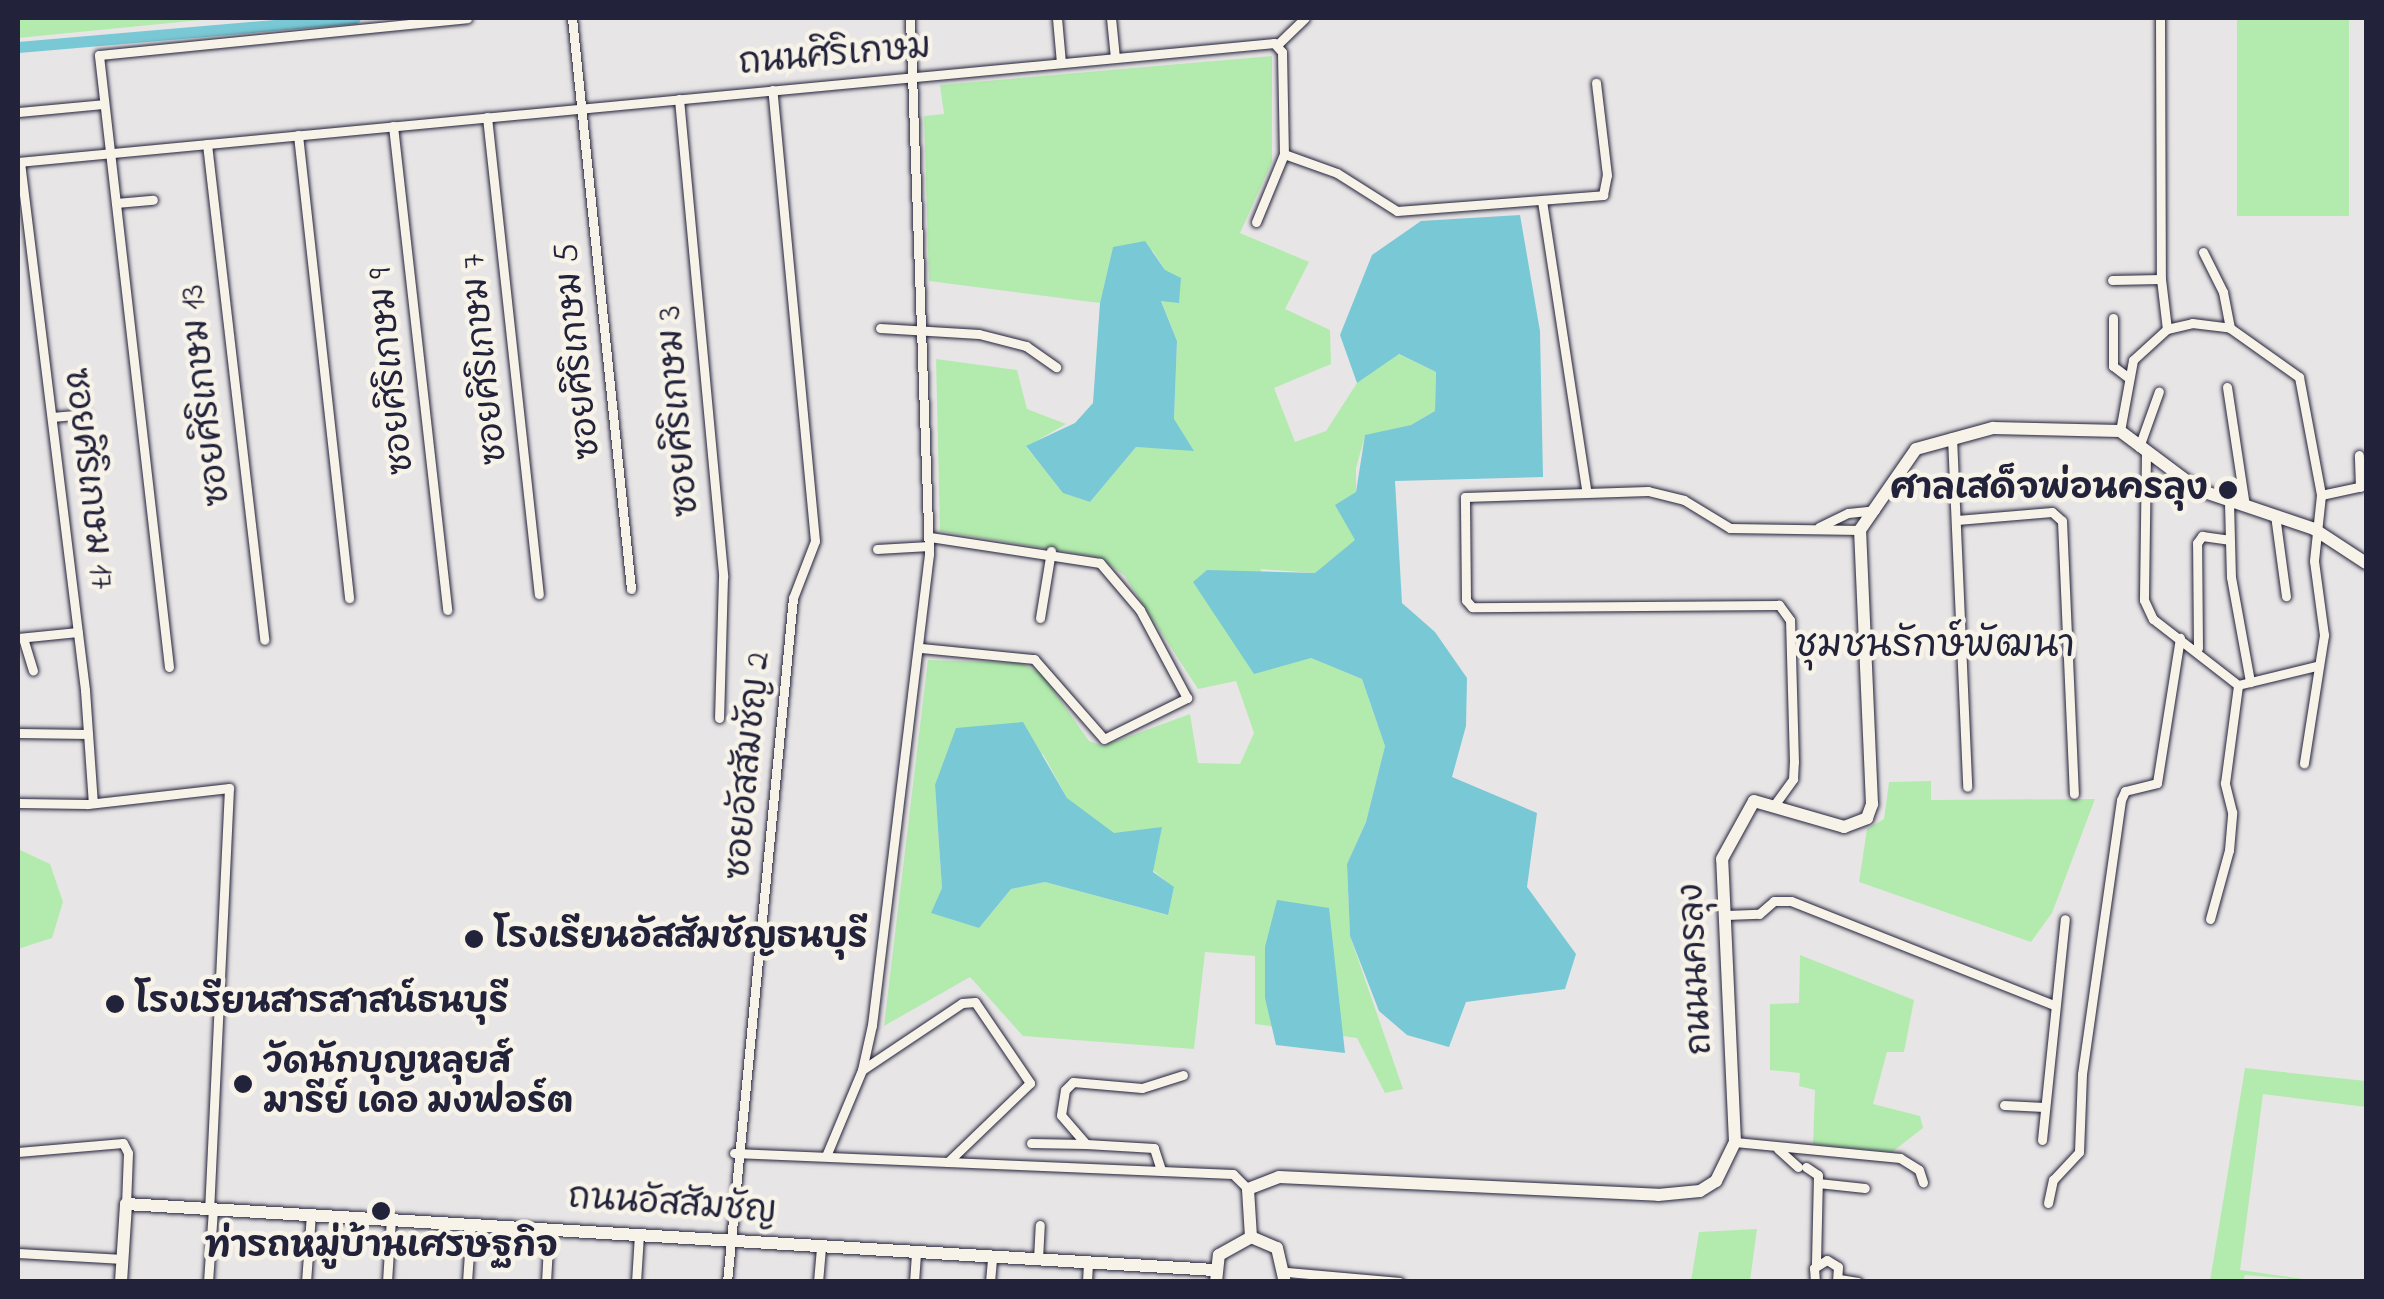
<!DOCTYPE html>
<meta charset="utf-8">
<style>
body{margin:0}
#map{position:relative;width:2384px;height:1299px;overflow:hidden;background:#e8e5e6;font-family:"Indie Flower","Playpen Sans Thai",sans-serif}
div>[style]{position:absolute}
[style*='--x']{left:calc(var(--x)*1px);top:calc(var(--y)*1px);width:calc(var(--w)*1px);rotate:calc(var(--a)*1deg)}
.green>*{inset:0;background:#b3ebae;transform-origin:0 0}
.water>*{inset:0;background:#79c8d5}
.canal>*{height:11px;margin:-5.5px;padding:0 5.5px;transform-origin:5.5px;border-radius:5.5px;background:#79c8d5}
.roads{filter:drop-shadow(0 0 2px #22223b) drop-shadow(0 0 2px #22223b)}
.street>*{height:9px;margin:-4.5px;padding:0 4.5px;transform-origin:4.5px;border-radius:4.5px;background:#f7f3e8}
.secondary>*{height:12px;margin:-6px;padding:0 6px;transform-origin:6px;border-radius:6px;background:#f7f3e8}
.dots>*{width:28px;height:28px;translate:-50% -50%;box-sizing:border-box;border:5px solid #f7f3e8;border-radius:50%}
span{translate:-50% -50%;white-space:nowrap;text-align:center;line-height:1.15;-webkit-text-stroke:9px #f7f3e8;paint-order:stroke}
.street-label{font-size:35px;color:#22223b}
.poi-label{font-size:35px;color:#22223b;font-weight:700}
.right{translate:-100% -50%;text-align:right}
.left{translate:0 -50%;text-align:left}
.neighbourhood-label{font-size:38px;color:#22223b}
.frame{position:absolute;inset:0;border:20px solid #22223b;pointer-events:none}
</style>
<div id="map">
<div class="green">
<i style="clip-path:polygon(18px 18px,221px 18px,18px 38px)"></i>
<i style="left:2237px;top:18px;width:112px;height:198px"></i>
<i style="clip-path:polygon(evenodd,1272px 56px,1272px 162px,1240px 233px,1309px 262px,1285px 309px,1330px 330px,1331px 364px,1274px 388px,1295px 442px,1326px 431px,1357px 383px,1398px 354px,1436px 372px,1435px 411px,1411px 425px,1365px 436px,1356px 468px,1356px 540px,1315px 573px,1260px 569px,1311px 658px,1362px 679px,1385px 746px,1366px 822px,1347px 864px,1350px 936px,1403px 1089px,1385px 1093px,1357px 1038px,1255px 1024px,1255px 956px,1205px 952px,1194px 1049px,1023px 1036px,970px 977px,884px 1026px,928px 660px,1020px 663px,1041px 673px,1089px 741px,1103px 746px,1190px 714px,1198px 763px,1240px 764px,1254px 733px,1236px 681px,1198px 689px,1124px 575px,1099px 557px,940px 531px,936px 359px,1017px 370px,1027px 409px,1066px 424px,1026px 447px,1064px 493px,1090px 502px,1136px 447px,1193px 450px,1174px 420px,1177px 341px,1161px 300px,1165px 270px,1153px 251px,1113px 247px,1100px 303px,929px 281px,924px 116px,944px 114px,940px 85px,1272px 56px,1043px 754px,1067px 798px,1174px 888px,1167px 915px,1045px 882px,1011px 889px,979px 928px,932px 913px,942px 888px,935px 785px,1043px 754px)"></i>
<i style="clip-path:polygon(1931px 781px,1931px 800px,2095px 799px,2052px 913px,2031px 942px,1859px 882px,1867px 829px,1884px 819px,1889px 782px)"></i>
<i style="clip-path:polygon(18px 849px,50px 864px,63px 902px,52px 938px,18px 949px)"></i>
<i style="clip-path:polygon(1800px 955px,1914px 1000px,1904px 1052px,1887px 1052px,1873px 1104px,1920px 1116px,1923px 1128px,1892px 1152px,1813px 1144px,1815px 1090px,1799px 1086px,1800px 1073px,1770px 1070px,1770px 1004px,1799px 1003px)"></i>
<i style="clip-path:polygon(2245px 1068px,2366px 1081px,2366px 1107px,2263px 1094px,2240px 1270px,2317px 1281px,2245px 1275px,2243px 1281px,2210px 1281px)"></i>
<i style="clip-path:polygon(1757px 1229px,1750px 1281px,1691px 1281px,1699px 1232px)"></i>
</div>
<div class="water">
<i style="clip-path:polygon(1520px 215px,1540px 331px,1543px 477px,1395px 481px,1402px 603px,1435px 632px,1467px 678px,1466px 726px,1452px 777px,1537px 813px,1527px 887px,1576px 954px,1565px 989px,1466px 1002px,1449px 1047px,1407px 1035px,1379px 1011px,1350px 936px,1347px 864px,1366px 822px,1385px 746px,1362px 679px,1311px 658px,1254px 674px,1193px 582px,1207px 570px,1315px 573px,1355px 540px,1335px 505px,1356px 492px,1365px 435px,1411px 425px,1435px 411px,1436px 372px,1399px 354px,1357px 383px,1340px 335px,1372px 255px,1421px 221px)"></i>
<i style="clip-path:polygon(1145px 241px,1165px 270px,1181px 278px,1179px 303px,1161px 301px,1177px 341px,1174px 419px,1194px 451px,1136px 447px,1090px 502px,1063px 493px,1026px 446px,1075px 423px,1093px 403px,1100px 303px,1113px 247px)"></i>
<i style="clip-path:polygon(1023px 722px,1067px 798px,1114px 833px,1162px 827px,1153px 872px,1174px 887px,1168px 915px,1045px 882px,1011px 889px,979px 928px,931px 913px,942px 888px,935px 785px,956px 728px)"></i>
<i style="clip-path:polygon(1277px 900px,1329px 908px,1345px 1053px,1276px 1045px,1265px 998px,1265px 947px)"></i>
</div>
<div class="canal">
<i style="--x:18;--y:47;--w:338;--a:-4.9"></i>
</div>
<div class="roads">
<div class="street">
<i style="--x:572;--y:18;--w:574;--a:84.1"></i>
<i style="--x:1057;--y:18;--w:45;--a:84.9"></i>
<i style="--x:1111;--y:18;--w:40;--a:84.3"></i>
<i style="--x:2160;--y:18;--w:261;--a:89.8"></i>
<i style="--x:2161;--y:279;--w:50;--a:83.2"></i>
<i style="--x:1278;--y:44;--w:37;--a:-44"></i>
<i style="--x:679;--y:99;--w:480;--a:84.7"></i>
<i style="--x:723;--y:577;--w:141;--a:91.6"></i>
<i style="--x:18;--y:112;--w:86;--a:-5.3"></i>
<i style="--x:487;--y:117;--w:480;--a:83.8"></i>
<i style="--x:393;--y:126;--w:487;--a:83.6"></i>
<i style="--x:298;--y:135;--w:466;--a:83.7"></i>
<i style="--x:207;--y:144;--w:499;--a:83.4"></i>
<i style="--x:18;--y:162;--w:1262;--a:-5.41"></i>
<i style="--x:1274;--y:43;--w:12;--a:48"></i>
<i style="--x:1282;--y:52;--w:102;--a:88.9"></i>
<i style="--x:1284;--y:154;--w:56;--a:19.7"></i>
<i style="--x:1337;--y:173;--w:71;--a:32.3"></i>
<i style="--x:1397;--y:211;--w:207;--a:-4.4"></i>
<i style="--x:1603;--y:195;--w:20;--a:-79"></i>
<i style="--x:1607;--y:175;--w:93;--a:-96.8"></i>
<i style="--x:20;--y:162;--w:532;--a:82.98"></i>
<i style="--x:85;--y:690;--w:113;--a:86"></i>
<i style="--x:1542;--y:201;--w:292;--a:81.3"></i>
<i style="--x:116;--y:203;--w:37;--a:-5"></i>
<i style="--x:1256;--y:222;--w:74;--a:-67.6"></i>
<i style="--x:2203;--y:252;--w:45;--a:63.4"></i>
<i style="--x:2223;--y:292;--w:37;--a:79"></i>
<i style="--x:2112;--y:280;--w:49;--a:-1.2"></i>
<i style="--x:2113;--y:318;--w:48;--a:90"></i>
<i style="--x:2113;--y:366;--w:20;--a:37"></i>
<i style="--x:880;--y:328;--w:99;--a:3.5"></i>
<i style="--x:979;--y:334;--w:49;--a:14.3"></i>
<i style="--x:1026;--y:346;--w:37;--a:35"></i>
<i style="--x:2227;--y:387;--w:120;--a:81.4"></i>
<i style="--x:52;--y:417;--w:34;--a:-5"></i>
<i style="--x:2120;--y:431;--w:72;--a:-79.6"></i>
<i style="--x:2133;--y:360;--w:46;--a:-42.4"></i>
<i style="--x:2167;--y:329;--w:26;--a:-13"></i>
<i style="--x:2192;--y:323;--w:38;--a:7"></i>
<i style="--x:2230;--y:328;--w:85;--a:35.4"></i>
<i style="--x:2299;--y:377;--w:120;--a:79.4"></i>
<i style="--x:2321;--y:495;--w:66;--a:96.1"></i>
<i style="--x:2314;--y:561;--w:75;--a:82.3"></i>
<i style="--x:2324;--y:635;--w:130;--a:98.9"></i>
<i style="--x:1952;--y:437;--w:350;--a:87.5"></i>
<i style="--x:2139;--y:447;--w:59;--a:-70.3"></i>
<i style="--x:2146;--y:453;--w:147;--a:90.8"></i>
<i style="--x:2144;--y:600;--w:21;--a:65"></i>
<i style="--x:2153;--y:619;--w:108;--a:37.8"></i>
<i style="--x:2238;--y:685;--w:80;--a:-13.7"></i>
<i style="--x:2321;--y:495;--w:40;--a:-12"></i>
<i style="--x:2360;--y:487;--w:32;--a:-92"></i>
<i style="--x:2229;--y:502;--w:75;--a:88.5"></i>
<i style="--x:2231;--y:577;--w:107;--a:79.7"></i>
<i style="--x:2275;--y:515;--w:82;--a:82.3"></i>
<i style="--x:1957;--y:520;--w:95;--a:-4.8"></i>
<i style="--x:2052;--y:512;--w:13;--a:42"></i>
<i style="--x:2062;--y:521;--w:273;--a:87.5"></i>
<i style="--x:1819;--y:527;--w:32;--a:-26"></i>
<i style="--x:1848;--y:513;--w:27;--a:-6"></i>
<i style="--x:877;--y:549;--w:52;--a:-3.3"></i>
<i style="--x:1040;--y:618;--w:68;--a:-80.7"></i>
<i style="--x:18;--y:638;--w:60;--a:-5.7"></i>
<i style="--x:23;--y:638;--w:34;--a:73"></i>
<i style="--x:921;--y:648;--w:114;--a:5.6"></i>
<i style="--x:1034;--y:659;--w:106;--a:48.8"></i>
<i style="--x:1104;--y:739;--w:93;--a:-26.3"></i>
<i style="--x:1187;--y:698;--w:100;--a:-118.1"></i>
<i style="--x:1140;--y:610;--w:62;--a:-130.4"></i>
<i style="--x:1100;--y:563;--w:172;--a:-171.3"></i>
<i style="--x:2198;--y:648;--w:105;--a:-90.5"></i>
<i style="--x:2197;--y:543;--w:9;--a:-54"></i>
<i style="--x:2202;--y:536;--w:27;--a:8"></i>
<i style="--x:169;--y:667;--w:616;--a:-96.53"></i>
<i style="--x:99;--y:55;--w:370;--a:-5.7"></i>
<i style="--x:18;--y:733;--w:70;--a:0.8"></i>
<i style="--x:18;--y:803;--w:70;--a:0.8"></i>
<i style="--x:88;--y:804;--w:142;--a:-6.5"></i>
<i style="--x:229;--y:788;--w:420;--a:92.7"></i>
<i style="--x:1775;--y:804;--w:31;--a:-54"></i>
<i style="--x:1793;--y:779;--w:17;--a:-87"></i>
<i style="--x:1794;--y:762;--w:142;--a:-91.6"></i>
<i style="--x:1790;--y:620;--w:19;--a:-126"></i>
<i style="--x:1779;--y:605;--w:307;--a:179.6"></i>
<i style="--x:1472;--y:607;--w:9;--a:-131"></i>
<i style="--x:1466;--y:600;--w:103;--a:-90.6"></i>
<i style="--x:1465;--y:497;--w:183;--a:-1.9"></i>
<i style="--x:1648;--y:491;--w:37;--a:14"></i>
<i style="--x:1684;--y:500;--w:54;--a:31.3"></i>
<i style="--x:1730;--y:528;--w:130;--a:0.9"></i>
<i style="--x:1726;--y:915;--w:33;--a:-2"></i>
<i style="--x:1759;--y:914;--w:20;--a:-41"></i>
<i style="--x:1774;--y:901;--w:17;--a:0"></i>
<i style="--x:1791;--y:901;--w:283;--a:21.6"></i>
<i style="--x:2210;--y:919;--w:72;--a:-74.6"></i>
<i style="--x:2229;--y:850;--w:38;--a:-85"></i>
<i style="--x:2232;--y:812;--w:30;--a:-104"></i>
<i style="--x:2225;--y:783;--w:99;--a:-82.4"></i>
<i style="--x:862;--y:1070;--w:120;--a:-33.8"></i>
<i style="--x:962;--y:1003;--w:13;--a:-4"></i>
<i style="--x:975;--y:1002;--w:98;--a:55.8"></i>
<i style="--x:1030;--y:1083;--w:114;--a:136.1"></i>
<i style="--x:2004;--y:1105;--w:40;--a:2.9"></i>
<i style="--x:2042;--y:1140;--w:222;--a:-84.1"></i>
<i style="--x:1735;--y:1142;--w:166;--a:5.5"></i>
<i style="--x:1900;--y:1158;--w:22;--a:32"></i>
<i style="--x:1919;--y:1170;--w:13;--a:72"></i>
<i style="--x:1031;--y:1143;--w:55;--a:1"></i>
<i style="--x:1778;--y:1149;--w:27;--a:42"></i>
<i style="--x:18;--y:1152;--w:105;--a:-4.9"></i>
<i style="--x:123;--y:1143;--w:11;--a:63"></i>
<i style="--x:128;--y:1153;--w:51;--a:92.2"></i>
<i style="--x:734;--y:1153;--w:499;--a:2.4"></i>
<i style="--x:1233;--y:1174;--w:21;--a:45"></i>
<i style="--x:826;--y:1156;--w:93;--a:-67.3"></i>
<i style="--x:862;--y:1070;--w:46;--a:-77.5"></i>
<i style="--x:872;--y:1025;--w:474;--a:-83.1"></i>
<i style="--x:929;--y:554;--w:536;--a:-92.03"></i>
<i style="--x:1806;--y:1167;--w:14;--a:34"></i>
<i style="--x:1818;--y:1175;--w:91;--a:91.3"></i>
<i style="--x:1161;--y:1170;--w:23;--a:-108"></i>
<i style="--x:1154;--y:1148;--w:68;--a:-176.6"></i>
<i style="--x:1086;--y:1144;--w:38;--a:-131"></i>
<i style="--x:1061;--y:1115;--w:25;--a:-81"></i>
<i style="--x:1065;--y:1090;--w:11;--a:-45"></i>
<i style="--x:1073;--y:1082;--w:69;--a:5"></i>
<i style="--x:1142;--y:1088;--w:43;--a:-17.6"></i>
<i style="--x:1818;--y:1183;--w:47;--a:6.1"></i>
<i style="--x:2048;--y:1203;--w:24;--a:-78"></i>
<i style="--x:2053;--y:1180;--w:38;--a:-47"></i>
<i style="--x:2079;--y:1152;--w:78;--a:-87.8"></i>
<i style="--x:2082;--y:1074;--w:277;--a:-81.9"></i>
<i style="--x:2121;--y:800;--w:10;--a:-66"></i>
<i style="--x:2125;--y:791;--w:33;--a:-14"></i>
<i style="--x:2157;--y:783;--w:147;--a:-81"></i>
<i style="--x:18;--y:1253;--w:105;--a:3.3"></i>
<i style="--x:1038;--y:1259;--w:34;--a:-87"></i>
<i style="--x:1287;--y:1272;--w:113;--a:5.1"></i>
<i style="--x:1839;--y:1279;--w:19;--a:9"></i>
<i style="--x:208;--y:1282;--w:74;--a:-86.1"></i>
<i style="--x:306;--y:1282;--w:68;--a:-85.8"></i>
<i style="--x:387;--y:1282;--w:64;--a:-86.4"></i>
<i style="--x:467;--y:1282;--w:59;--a:-86.1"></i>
<i style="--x:546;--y:1282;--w:54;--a:-86.8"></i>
<i style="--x:636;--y:1282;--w:48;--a:-86.4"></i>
<i style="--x:727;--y:1282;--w:687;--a:-84.49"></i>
<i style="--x:793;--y:598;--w:61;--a:-68.9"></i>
<i style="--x:815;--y:541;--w:453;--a:-95.4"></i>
<i style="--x:818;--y:1282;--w:37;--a:-85"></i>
<i style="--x:914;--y:1282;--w:32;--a:-86"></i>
<i style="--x:990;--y:1282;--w:25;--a:-85"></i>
<i style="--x:1087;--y:1282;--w:20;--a:-87"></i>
<i style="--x:1815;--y:1282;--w:14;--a:-94"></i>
<i style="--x:1814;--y:1268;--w:15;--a:-32"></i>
<i style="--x:1827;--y:1260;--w:13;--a:32"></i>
<i style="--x:1838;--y:1267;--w:15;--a:94"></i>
</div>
<div class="secondary">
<i style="--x:1251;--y:1237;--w:48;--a:-93.6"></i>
<i style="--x:1248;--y:1189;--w:33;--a:-21"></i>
<i style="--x:1279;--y:1177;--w:379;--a:2.7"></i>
<i style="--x:1658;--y:1195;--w:42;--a:-5.4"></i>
<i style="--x:1700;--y:1191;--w:19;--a:-32"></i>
<i style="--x:1716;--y:1181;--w:43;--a:-64"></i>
<i style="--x:1735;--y:1142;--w:283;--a:-92.6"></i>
<i style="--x:1722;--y:859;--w:66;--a:-61.1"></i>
<i style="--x:1754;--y:801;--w:94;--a:16.1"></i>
<i style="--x:1844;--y:827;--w:25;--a:-21"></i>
<i style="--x:1867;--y:818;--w:15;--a:-70"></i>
<i style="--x:1872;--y:804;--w:274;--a:-92.5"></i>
<i style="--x:1860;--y:530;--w:98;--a:-55.3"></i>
<i style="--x:1916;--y:449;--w:80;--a:-15.3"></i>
<i style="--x:1993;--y:428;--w:127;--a:1.4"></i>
<i style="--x:2120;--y:431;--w:99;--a:36.8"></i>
<i style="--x:2199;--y:490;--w:121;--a:18.7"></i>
<i style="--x:2314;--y:529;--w:62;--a:33.2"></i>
<i style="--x:121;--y:1282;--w:78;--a:-86.3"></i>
<i style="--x:126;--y:1204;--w:1090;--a:3.47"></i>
<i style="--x:1216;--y:1282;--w:27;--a:-84"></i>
<i style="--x:1219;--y:1255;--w:37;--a:-29"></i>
<i style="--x:1251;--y:1237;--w:28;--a:23"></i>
<i style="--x:1277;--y:1248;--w:35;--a:77"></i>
</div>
</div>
<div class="dots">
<i style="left:2228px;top:490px;background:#22223b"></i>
<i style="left:474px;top:939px;background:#22223b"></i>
<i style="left:115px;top:1004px;background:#22223b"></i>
<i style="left:243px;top:1084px;background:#22223b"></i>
<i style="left:381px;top:1211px;background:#22223b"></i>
</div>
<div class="street-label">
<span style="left:835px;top:57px;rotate:-5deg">ถนนศิริเกษม</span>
<span style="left:579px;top:351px;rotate:-96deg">ซอยศิริเกษม 5</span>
<span style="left:486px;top:359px;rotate:-96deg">ซอยศิริเกษม 7</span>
<span style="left:393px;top:371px;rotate:-96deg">ซอยศิริเกษม 9</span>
<span style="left:207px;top:395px;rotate:-97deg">ซอยศิริเกษม 13</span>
<span style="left:680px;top:411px;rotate:-95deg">ซอยศิริเกษม 3</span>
<span style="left:87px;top:479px;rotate:83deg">ซอยศิริเกษม 17</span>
<span style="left:750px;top:766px;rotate:-85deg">ซอยอัสสัมชัญ 2</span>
<span style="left:1698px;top:969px;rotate:-93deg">ถนนนครลุง</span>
<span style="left:672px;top:1206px;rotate:4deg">ถนนอัสสัมชัญ</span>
</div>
<div class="poi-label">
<span class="right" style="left:2208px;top:490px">ศาลเสด็จพ่อนครลุง</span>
<span class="left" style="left:494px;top:939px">โรงเรียนอัสสัมชัญธนบุรี</span>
<span class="left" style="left:135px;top:1004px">โรงเรียนสารสาสน์ธนบุรี</span>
<span class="left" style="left:263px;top:1084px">วัดนักบุญหลุยส์<br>มารีย์ เดอ มงฟอร์ต</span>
<span style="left:381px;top:1248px">ท่ารถหมู่บ้านเศรษฐกิจ</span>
</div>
<div class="neighbourhood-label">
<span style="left:1935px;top:648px">ชุมชนรักษ์พัฒนา</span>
</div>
<div class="frame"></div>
</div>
